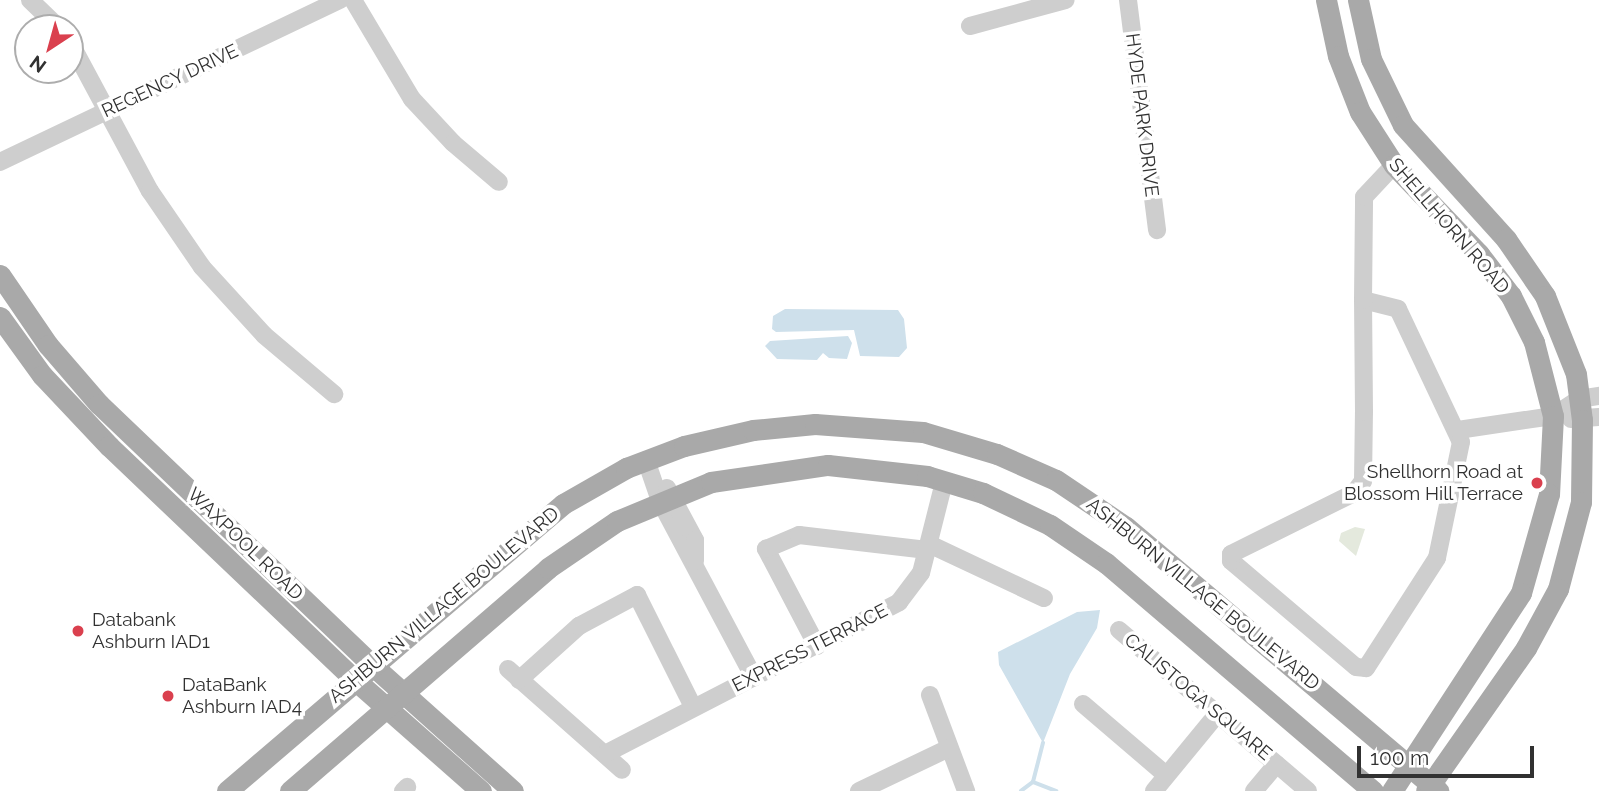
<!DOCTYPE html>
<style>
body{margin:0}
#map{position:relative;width:1599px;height:791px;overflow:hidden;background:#fff;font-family:Raleway,sans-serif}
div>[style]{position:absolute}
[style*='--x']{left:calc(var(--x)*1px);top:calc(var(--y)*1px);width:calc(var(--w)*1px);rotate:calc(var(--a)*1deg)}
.green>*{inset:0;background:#e4e9dd}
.water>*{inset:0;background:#cee0eb}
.stream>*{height:3.5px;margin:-1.75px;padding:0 1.75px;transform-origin:1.75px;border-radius:1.75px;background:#cee0eb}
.minor>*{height:18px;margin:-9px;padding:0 9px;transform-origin:9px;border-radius:9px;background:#cecece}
.major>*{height:21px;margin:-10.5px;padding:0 10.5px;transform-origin:10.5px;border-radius:10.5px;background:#a9a9a9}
.dots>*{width:19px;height:19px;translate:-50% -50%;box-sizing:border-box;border:4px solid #fff;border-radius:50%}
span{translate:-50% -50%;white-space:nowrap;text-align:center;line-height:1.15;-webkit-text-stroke:7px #fff;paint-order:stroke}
.street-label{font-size:19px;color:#313131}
.poi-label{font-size:19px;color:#313131}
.right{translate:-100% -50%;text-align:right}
.left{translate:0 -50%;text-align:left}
.north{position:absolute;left:14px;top:14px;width:70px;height:70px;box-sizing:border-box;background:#fff;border:2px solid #adadad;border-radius:50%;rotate:216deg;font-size:19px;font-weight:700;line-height:28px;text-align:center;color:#313131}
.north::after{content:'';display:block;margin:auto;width:24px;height:32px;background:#da404e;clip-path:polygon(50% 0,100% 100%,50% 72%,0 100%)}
.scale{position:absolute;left:1357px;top:746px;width:177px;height:32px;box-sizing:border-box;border:4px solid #313131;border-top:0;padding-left:9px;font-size:21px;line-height:24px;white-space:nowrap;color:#313131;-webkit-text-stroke:5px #fff;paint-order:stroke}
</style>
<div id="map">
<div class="green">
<i style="clip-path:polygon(1355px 527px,1365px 529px,1356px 556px,1339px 541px,1341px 533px)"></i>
</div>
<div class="water">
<i style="clip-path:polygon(785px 309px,898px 310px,904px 319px,907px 348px,899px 357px,860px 356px,854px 330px,776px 332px,772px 329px,773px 316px)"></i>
<i style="clip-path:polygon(848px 336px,852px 343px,847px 359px,829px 358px,823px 353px,817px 360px,777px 359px,765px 346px,770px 341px)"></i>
<i style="clip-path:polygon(1100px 610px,1097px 628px,1070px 674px,1043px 743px,999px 665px,998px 652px,1077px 612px)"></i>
</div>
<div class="stream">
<i style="--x:1033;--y:782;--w:25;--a:21"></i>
<i style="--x:1021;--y:791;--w:15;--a:-37"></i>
<i style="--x:1033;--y:782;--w:40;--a:-75.6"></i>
</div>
<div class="minor">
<i style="--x:30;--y:0;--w:40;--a:44"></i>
<i style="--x:353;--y:0;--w:115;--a:59.2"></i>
<i style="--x:412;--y:99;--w:60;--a:47"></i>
<i style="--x:453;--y:143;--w:60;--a:40.3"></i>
<i style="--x:1128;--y:0;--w:232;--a:82.8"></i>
<i style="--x:970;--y:26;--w:99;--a:-15.2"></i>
<i style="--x:70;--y:42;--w:169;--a:61.8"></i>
<i style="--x:150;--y:191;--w:92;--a:55.6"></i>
<i style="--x:202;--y:267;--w:92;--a:47.6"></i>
<i style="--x:264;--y:335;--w:92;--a:40.1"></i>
<i style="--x:0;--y:162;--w:377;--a:-25.5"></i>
<i style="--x:1363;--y:300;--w:36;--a:14"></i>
<i style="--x:1398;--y:309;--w:147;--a:64.7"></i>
<i style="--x:1461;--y:442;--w:118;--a:101.7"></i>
<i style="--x:1437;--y:558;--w:131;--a:122.8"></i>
<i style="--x:1366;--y:668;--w:10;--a:-174"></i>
<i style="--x:1356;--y:667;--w:164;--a:-139.7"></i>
<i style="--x:1231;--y:561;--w:7;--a:-90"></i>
<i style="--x:1231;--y:554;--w:137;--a:-26.4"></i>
<i style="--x:1354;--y:493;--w:15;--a:-53"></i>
<i style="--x:1363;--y:481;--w:69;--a:-89.2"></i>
<i style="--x:1364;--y:412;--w:112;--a:-90.5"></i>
<i style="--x:1363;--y:300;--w:103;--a:-89.4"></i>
<i style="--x:1364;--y:197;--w:44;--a:-46.8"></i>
<i style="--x:1571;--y:419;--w:28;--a:-4"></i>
<i style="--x:1458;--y:430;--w:96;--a:-8.4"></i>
<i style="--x:1553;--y:416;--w:31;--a:-33"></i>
<i style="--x:1579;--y:399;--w:20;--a:-9"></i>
<i style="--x:646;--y:460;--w:43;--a:71.1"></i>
<i style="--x:660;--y:501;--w:200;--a:62"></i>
<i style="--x:667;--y:488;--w:59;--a:61.7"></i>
<i style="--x:695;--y:540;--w:21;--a:90"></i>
<i style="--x:929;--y:544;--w:127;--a:25.2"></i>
<i style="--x:1119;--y:630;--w:248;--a:40.4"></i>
<i style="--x:817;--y:646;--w:110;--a:-117.7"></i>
<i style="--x:766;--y:549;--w:36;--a:-23"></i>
<i style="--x:799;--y:535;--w:129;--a:6.7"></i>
<i style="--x:508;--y:669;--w:152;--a:41.5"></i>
<i style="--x:519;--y:680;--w:81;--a:-42"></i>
<i style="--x:579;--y:626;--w:66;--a:-28.1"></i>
<i style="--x:637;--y:595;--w:125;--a:63.4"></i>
<i style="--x:930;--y:695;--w:103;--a:69.4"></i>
<i style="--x:1083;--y:704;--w:109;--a:40.5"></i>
<i style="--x:605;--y:754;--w:331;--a:-27.3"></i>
<i style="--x:899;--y:602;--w:36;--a:-53"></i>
<i style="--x:921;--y:573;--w:94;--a:-75.8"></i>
<i style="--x:403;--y:791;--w:6;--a:-45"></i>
<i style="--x:859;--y:791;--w:100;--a:-25.5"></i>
<i style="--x:1154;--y:791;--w:101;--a:-50.6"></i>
<i style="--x:1254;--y:791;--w:35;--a:-50"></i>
</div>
<div class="major">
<i style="--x:1326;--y:0;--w:57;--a:77.9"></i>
<i style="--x:1338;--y:56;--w:60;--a:68.6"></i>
<i style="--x:1360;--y:112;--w:63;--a:57.3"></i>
<i style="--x:1394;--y:165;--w:123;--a:46.3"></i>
<i style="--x:1479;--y:254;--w:53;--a:52.7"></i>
<i style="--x:1511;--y:296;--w:51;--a:63.4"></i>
<i style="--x:1534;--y:342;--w:76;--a:75.6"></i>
<i style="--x:1553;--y:416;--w:78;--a:92.9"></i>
<i style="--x:1549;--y:494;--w:103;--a:105.8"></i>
<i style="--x:1521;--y:593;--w:236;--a:123.1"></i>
<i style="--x:1358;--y:0;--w:60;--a:77.6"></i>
<i style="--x:1371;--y:59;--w:73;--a:64.1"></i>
<i style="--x:1403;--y:125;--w:154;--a:47.9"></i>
<i style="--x:1506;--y:239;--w:69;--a:55.6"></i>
<i style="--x:1545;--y:296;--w:84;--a:68.3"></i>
<i style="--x:1576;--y:374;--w:46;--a:82.6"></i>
<i style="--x:1582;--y:420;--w:82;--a:90.7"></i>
<i style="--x:1581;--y:502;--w:90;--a:104.8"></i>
<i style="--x:1558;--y:589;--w:67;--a:118.5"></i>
<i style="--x:1526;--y:648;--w:174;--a:125"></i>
<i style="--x:0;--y:275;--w:85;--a:55.6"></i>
<i style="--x:48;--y:345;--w:78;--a:49.2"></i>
<i style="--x:99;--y:404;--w:378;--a:43.7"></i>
<i style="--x:372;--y:665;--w:189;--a:41.8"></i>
<i style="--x:0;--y:317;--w:72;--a:54.1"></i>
<i style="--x:42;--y:375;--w:98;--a:46.7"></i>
<i style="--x:109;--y:446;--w:340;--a:43.6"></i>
<i style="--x:355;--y:680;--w:168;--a:41.4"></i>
<i style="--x:227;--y:791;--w:442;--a:-40.5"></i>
<i style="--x:563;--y:504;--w:73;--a:-29.7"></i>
<i style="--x:626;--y:468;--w:62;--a:-20.8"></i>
<i style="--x:684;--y:446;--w:71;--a:-13.1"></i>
<i style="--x:753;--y:430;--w:62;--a:-5.5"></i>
<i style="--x:815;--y:424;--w:108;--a:4.2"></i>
<i style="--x:923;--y:432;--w:77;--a:16.6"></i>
<i style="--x:997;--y:454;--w:64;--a:23.8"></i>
<i style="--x:1056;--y:480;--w:84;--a:33.9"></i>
<i style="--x:1126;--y:527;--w:409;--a:40.2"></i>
<i style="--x:290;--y:791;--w:341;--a:-40.8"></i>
<i style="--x:548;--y:568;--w:83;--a:-34.3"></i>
<i style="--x:617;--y:521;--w:102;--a:-22.5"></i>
<i style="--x:711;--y:482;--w:118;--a:-8.3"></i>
<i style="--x:828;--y:465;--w:100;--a:6.3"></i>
<i style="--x:927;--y:476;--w:59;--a:16.9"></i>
<i style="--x:983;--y:493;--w:74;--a:25.5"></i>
<i style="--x:1050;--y:525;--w:68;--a:34.2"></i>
<i style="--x:1106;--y:563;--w:351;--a:40.5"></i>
</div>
<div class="dots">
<i style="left:1537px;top:483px;background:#da404e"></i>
<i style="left:78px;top:631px;background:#da404e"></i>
<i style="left:168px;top:696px;background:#da404e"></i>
</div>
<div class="street-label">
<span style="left:170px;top:81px;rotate:-25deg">REGENCY DRIVE</span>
<span style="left:1142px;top:115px;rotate:83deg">HYDE PARK DRIVE</span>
<span style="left:1449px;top:226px;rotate:49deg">SHELLHORN ROAD</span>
<span style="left:245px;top:544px;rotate:44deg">WAXPOOL ROAD</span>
<span style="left:1203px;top:594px;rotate:39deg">ASHBURN VILLAGE BOULEVARD</span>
<span style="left:444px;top:605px;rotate:-40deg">ASHBURN VILLAGE BOULEVARD</span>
<span style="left:810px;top:648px;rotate:-27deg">EXPRESS TERRACE</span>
<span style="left:1198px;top:697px;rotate:40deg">CALISTOGA SQUARE</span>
</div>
<div class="poi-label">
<span class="right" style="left:1523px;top:483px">Shellhorn Road at<br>Blossom Hill Terrace</span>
<span class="left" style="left:92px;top:631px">Databank<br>Ashburn IAD1</span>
<span class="left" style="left:182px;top:696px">DataBank<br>Ashburn IAD4</span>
</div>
<div class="north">N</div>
<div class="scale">100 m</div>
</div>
